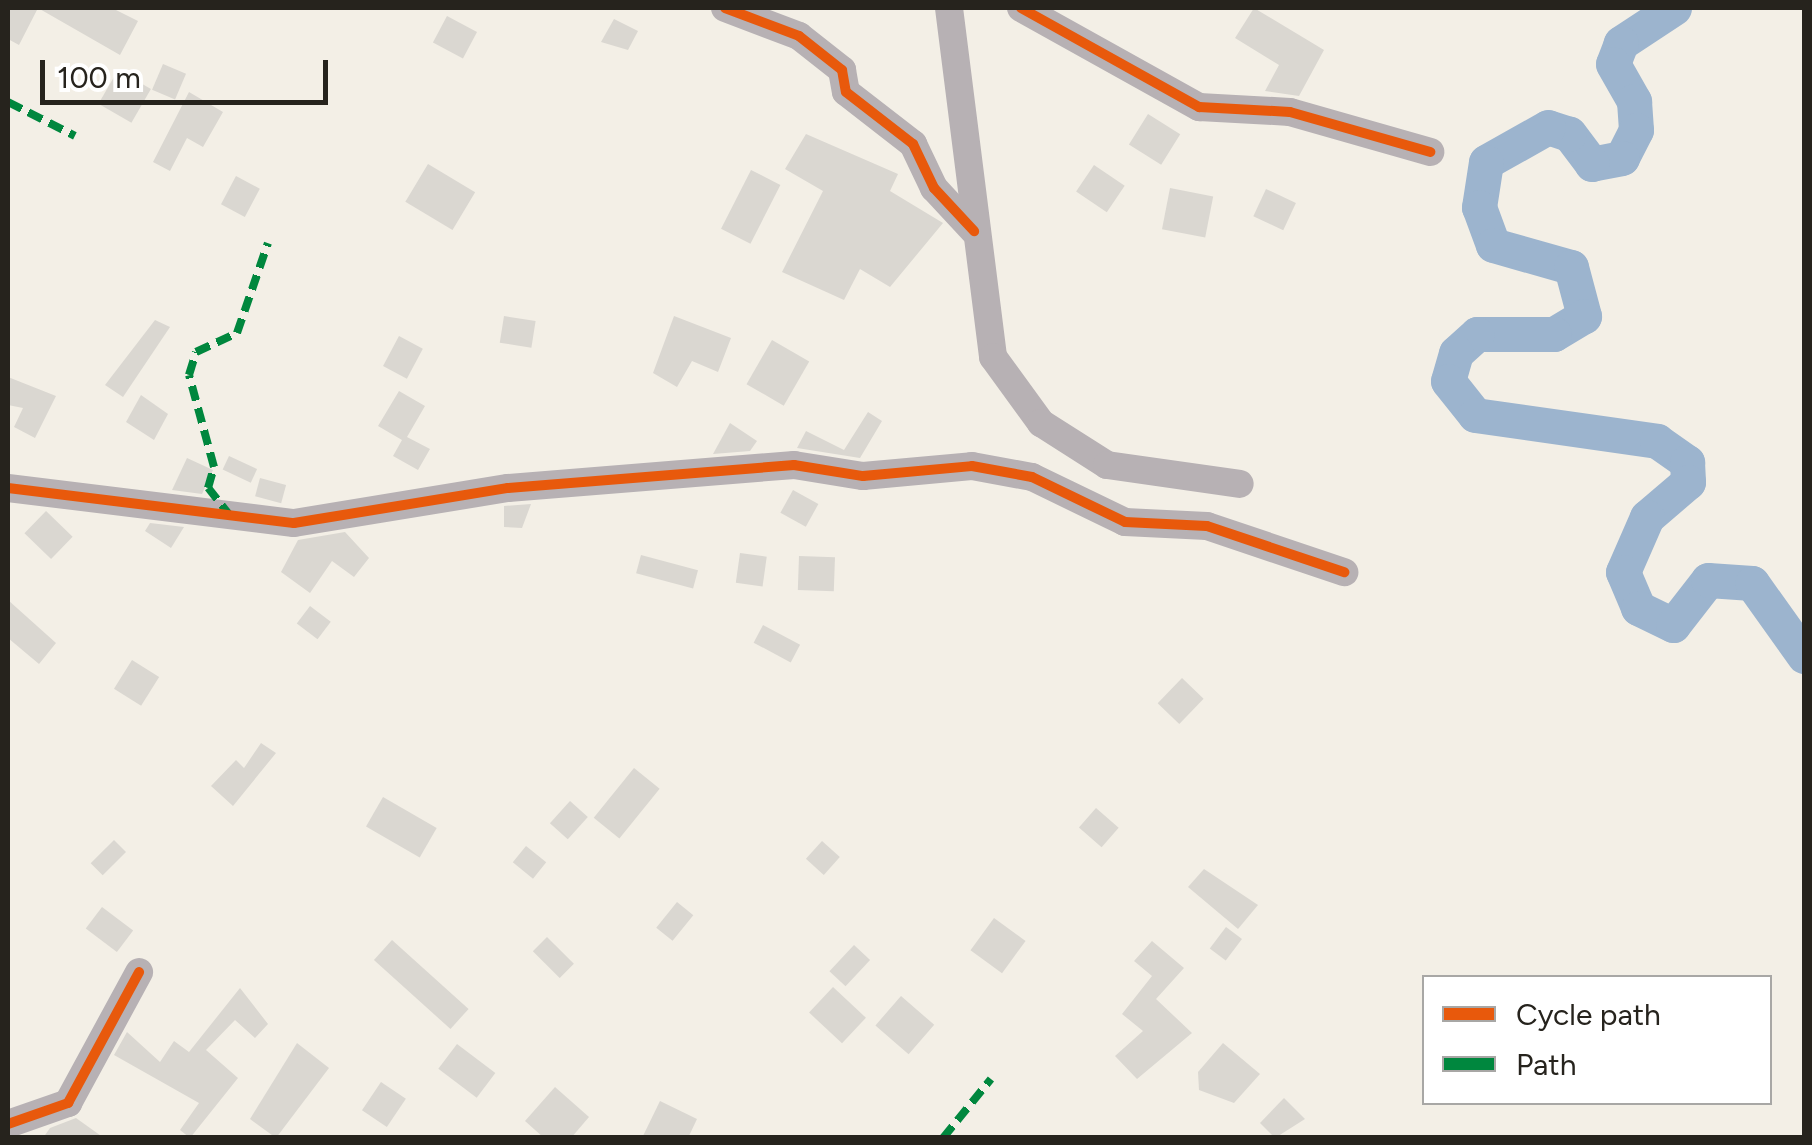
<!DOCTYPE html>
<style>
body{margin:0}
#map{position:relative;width:1812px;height:1145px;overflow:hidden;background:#f3efe6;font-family:Figtree,sans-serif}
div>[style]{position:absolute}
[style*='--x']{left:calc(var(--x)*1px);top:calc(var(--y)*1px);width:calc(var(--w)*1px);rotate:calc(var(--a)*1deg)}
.river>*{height:35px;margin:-17.5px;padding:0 17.5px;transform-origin:17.5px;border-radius:17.5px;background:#9cb4ce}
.building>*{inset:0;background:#dad7d1;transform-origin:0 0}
.minor>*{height:28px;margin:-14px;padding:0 14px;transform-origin:14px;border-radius:14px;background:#b7b1b4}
.quiet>*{height:8px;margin-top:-4px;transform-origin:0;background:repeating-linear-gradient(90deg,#00873e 0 15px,transparent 0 23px)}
.cycleway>*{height:10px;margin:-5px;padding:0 5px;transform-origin:5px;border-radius:5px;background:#e8590c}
span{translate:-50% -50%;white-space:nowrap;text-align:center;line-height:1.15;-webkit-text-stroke:10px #fff;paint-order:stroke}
.frame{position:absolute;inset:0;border:10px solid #26231d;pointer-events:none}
.legend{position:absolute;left:1422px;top:975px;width:350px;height:130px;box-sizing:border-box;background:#fff;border:2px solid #a8a7a5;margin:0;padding:12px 18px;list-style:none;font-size:30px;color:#26231d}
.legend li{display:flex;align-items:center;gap:20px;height:50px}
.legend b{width:50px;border:2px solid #a8a7a5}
.scale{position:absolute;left:40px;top:60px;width:288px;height:45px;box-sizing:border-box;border:5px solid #26231d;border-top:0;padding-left:12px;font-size:30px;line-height:35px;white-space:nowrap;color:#26231d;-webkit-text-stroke:8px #fff;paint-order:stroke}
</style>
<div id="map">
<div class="river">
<i style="--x:1674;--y:8;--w:64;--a:146.6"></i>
<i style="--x:1621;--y:43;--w:22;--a:111"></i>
<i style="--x:1613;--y:64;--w:43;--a:60.4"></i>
<i style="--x:1634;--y:101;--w:29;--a:86"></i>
<i style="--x:1636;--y:130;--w:31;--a:117"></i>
<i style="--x:1622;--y:158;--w:31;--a:169"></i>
<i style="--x:1592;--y:164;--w:38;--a:-127"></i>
<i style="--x:1569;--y:134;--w:22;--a:-162"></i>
<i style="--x:1548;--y:127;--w:71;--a:150.6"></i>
<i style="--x:1486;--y:162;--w:46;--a:98.8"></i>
<i style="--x:1479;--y:207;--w:40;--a:69.8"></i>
<i style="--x:1493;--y:245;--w:81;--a:15.8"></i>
<i style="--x:1571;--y:267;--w:51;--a:75.1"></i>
<i style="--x:1584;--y:316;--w:35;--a:149"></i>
<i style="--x:1554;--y:334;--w:77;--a:180"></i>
<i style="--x:1477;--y:334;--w:28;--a:138"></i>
<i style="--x:1456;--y:353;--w:29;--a:106"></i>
<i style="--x:1448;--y:381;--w:43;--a:51.5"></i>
<i style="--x:1475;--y:415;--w:184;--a:8.1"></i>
<i style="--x:1657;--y:441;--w:37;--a:35"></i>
<i style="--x:1687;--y:462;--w:20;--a:87"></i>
<i style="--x:1688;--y:482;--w:54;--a:139.5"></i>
<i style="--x:1647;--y:517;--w:60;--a:113.6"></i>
<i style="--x:1623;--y:572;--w:39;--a:67"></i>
<i style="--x:1638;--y:608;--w:39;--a:26"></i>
<i style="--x:1673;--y:625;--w:57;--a:-52.1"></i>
<i style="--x:1708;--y:580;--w:44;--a:3.9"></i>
<i style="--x:1752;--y:583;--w:90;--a:54.5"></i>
</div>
<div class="building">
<i style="clip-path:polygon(8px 8px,112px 8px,138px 21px,120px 55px,38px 8px,19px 45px,8px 39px)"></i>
<i style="clip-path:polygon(1254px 8px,1324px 50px,1299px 96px,1265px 91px,1279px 65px,1235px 38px)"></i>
<i style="left:447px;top:16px;width:34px;height:30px;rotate:28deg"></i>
<i style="clip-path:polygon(614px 19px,638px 31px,628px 50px,601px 42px)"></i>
<i style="left:163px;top:64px;width:25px;height:28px;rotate:23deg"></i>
<i style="left:118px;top:70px;width:38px;height:39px;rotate:30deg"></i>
<i style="clip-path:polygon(189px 92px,223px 112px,203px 147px,187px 138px,170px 171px,153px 162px)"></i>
<i style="left:1148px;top:114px;width:38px;height:36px;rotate:32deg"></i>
<i style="clip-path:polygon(806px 134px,898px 174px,890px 191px,943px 223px,890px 287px,860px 269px,844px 300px,782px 272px,823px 191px,785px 169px)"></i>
<i style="left:428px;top:164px;width:55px;height:44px;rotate:31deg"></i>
<i style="left:1094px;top:165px;width:37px;height:32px;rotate:34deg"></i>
<i style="left:751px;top:170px;width:33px;height:66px;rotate:27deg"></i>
<i style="left:236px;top:176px;width:27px;height:32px;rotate:28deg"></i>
<i style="left:1170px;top:188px;width:44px;height:42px;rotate:11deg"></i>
<i style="left:1266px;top:189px;width:33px;height:30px;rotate:25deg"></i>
<i style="left:504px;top:316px;width:32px;height:27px;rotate:9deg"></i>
<i style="clip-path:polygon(674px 316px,731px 338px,718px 372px,692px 361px,677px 387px,653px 373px)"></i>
<i style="clip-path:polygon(155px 320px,170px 327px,123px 397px,105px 385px)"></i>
<i style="left:399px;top:336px;width:27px;height:34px;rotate:28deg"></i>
<i style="left:772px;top:340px;width:43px;height:51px;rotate:30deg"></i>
<i style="clip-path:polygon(8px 377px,56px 396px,35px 438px,14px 427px,23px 408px,8px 405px)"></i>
<i style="clip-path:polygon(399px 391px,425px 406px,407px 437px,430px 449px,418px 470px,393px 456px,402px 440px,378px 426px)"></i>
<i style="clip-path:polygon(141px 395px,168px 414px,154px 440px,126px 422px)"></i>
<i style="clip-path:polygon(868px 412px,882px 421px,860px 458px,797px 448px,806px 431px,844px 450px)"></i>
<i style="clip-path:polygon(730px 423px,757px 441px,750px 451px,713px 454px)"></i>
<i style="left:229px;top:456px;width:31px;height:15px;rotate:25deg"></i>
<i style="clip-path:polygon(187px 458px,213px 470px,202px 494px,172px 490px)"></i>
<i style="left:260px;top:478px;width:27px;height:19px;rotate:15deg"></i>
<i style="left:793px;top:490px;width:29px;height:26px;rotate:29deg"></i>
<i style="clip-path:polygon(531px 504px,522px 528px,504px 527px,504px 506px)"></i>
<i style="left:46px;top:511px;width:37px;height:31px;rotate:44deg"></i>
<i style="clip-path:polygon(150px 523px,184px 527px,171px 548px,145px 531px)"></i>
<i style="clip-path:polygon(345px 532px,369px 558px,354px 577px,332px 561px,310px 593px,281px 572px,298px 540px)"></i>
<i style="left:740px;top:553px;width:27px;height:30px;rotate:8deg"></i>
<i style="left:641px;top:555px;width:59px;height:19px;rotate:15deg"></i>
<i style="left:799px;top:556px;width:36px;height:34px;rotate:2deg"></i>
<i style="clip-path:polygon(8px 600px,56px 643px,39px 664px,8px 638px)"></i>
<i style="left:310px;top:606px;width:26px;height:22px;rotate:37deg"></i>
<i style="left:763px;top:625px;width:42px;height:20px;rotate:28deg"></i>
<i style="left:132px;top:660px;width:32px;height:34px;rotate:32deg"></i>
<i style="left:1182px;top:678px;width:30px;height:35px;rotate:44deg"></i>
<i style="clip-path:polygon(261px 743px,276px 753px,233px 806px,211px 786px,236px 760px,244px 768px)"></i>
<i style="left:634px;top:768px;width:33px;height:64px;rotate:39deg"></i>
<i style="left:383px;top:797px;width:62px;height:34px;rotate:30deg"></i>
<i style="left:570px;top:801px;width:24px;height:30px;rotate:42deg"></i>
<i style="left:1096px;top:808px;width:30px;height:26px;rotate:41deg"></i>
<i style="left:114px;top:840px;width:17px;height:33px;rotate:45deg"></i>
<i style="left:822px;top:841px;width:24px;height:24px;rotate:42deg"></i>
<i style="left:526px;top:846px;width:26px;height:21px;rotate:39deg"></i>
<i style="clip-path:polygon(1204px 869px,1258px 905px,1238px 929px,1188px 887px)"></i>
<i style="left:677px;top:902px;width:21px;height:33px;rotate:39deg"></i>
<i style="left:102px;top:907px;width:39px;height:27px;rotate:37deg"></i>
<i style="left:994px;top:918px;width:39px;height:40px;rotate:36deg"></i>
<i style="left:1226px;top:927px;width:20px;height:27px;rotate:37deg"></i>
<i style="left:547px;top:937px;width:38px;height:20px;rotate:45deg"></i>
<i style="left:392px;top:940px;width:103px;height:27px;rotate:42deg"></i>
<i style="clip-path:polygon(1152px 941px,1184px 968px,1156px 999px,1192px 1033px,1137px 1079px,1115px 1056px,1143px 1031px,1122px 1014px,1152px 976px,1134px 961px)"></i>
<i style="left:854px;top:945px;width:22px;height:36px;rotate:43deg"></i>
<i style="left:833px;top:987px;width:45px;height:35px;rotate:43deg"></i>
<i style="clip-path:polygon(240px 988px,268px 1024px,255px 1038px,235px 1020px,206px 1050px,238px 1078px,190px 1138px,180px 1130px,199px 1103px,114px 1055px,127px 1032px,160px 1062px,174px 1041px,189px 1052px)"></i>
<i style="left:901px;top:996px;width:44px;height:39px;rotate:41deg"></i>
<i style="clip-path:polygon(297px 1043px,329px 1068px,276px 1138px,250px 1119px)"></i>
<i style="clip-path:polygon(1223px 1043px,1260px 1074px,1234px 1103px,1199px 1090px,1198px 1072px)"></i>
<i style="left:457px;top:1044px;width:48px;height:31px;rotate:37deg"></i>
<i style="left:381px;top:1082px;width:30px;height:34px;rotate:34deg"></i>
<i style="clip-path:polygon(555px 1087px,589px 1117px,571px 1138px,544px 1138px,525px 1121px)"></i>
<i style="clip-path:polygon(1284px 1098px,1305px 1119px,1275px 1138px,1260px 1123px)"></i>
<i style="clip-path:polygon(660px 1101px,697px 1119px,688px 1138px,642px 1138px)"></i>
<i style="clip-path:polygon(76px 1118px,104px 1138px,43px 1138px,50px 1128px)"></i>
</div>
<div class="minor">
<i style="--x:725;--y:8;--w:79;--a:20.7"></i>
<i style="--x:799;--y:36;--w:55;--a:38.3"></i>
<i style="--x:842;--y:70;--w:22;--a:80"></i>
<i style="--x:846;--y:92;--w:85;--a:37.8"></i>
<i style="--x:913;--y:144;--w:49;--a:64.5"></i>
<i style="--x:934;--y:188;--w:59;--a:47.1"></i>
<i style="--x:949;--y:8;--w:352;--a:82.8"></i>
<i style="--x:993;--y:357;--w:82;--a:54"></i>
<i style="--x:1041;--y:423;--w:78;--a:32.5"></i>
<i style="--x:1107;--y:465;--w:134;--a:8.1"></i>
<i style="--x:1021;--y:8;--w:204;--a:29.1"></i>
<i style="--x:1199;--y:107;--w:91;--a:3.1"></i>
<i style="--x:1290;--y:112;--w:146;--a:15.9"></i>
<i style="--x:8;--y:488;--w:288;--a:7"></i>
<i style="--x:294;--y:523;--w:217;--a:-9.3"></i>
<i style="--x:508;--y:488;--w:287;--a:-4.6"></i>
<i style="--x:794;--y:465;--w:70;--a:9.1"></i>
<i style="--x:863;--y:476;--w:109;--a:-5.2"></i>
<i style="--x:972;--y:466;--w:61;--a:10.4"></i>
<i style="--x:1032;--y:477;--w:103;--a:25.8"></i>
<i style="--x:1125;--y:522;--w:82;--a:2.8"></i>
<i style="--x:1207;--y:526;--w:145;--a:18.6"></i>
<i style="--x:8;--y:1124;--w:64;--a:-19.3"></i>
<i style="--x:68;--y:1103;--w:149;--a:-61.5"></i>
</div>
<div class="quiet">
<i style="--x:8;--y:102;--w:75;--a:26.9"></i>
<i style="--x:231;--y:517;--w:37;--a:-128"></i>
<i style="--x:208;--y:488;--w:22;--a:-74"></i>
<i style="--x:214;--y:467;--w:95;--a:-105.2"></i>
<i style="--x:189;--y:375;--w:24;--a:-73"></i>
<i style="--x:196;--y:352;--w:45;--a:-24.9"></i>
<i style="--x:237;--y:333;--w:95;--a:-71"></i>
<i style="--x:943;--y:1138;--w:76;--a:-50.9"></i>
</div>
<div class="cycleway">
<i style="--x:725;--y:8;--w:79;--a:20.7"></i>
<i style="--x:799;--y:36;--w:55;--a:38.3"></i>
<i style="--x:842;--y:70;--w:22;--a:80"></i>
<i style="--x:846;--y:92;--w:85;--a:37.8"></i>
<i style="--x:913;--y:144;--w:49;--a:64.5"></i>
<i style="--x:934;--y:188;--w:59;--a:47.1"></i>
<i style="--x:1021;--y:8;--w:204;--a:29.1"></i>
<i style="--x:1199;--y:107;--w:91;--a:3.1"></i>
<i style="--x:1290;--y:112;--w:146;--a:15.9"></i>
<i style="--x:8;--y:488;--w:288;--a:7"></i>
<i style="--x:294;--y:523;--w:217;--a:-9.3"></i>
<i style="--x:508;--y:488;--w:287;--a:-4.6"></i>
<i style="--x:794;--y:465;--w:70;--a:9.1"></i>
<i style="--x:863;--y:476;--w:109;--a:-5.2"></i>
<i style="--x:972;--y:466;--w:61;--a:10.4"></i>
<i style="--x:1032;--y:477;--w:103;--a:25.8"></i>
<i style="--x:1125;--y:522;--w:82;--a:2.8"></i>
<i style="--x:1207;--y:526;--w:145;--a:18.6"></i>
<i style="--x:8;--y:1124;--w:64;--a:-19.3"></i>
<i style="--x:68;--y:1103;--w:149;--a:-61.5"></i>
</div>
<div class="frame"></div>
<ul class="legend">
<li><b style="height:12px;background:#e8590c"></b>Cycle path</li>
<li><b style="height:12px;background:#00873e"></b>Path</li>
</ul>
<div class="scale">100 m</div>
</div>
